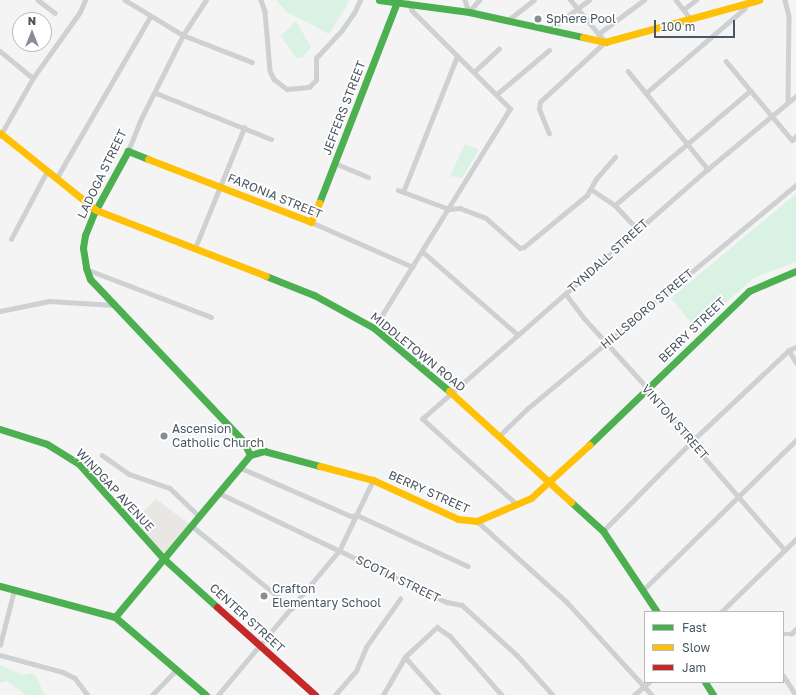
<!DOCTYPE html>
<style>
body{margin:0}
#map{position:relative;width:796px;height:695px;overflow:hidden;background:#f4f4f4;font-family:"Golos Text",sans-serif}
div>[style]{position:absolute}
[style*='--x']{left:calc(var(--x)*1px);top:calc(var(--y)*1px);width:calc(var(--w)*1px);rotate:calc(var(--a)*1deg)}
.commercial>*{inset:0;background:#e8e7e3}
.green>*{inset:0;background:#d9f2e3}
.street>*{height:4.5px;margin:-2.25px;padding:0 2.25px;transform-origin:2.25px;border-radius:2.25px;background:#ced0d2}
.fast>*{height:7px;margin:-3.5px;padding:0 3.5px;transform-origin:3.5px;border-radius:3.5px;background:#4caf50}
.slow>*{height:7px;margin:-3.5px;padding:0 3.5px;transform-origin:3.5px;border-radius:3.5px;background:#ffc107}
.jam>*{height:7px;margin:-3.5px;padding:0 3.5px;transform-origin:3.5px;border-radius:3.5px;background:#c62828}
.dots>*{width:11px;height:11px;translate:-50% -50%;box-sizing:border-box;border:2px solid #fff;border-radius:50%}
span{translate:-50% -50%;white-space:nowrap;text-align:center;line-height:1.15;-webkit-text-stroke:3.5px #fff;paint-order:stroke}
.poi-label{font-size:12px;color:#4a5661}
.left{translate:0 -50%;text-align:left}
.street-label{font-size:12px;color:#4a5661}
.legend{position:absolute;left:644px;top:611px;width:140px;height:72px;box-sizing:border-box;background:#fff;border:1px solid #b7bbc0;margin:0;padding:5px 7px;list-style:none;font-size:12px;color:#4a5661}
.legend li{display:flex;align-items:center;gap:8px;height:20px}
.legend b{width:20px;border:1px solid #b7bbc0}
.north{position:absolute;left:12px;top:12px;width:40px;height:40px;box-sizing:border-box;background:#fff;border:1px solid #b7bbc0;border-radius:50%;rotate:0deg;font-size:11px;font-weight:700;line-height:16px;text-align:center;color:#4a5661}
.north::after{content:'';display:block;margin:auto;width:14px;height:18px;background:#868d94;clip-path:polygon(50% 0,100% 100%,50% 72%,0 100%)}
.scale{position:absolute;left:654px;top:20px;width:81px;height:18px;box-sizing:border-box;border:2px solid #4a5661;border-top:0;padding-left:5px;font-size:12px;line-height:14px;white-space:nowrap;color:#4a5661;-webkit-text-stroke:3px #fff;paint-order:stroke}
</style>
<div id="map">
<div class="commercial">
<i style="clip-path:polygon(156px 499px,191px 525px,163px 558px,131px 523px)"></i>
</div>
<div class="green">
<i style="clip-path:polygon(276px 0,347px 0,349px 2px,329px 34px,287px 12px)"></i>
<i style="clip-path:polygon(296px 21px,311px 47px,302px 58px,296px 58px,281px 36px)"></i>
<i style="clip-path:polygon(465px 144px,479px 150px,462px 178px,450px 176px)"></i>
<i style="clip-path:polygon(796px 194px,796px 262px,755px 277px,696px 329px,671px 298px)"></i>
<i style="clip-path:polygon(0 665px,23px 675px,34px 673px,45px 695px,26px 695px,7px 681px,0 683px,0 691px)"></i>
</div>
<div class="street">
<i style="--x:38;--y:0;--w:21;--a:37"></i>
<i style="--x:125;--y:0;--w:68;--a:31.1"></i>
<i style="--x:183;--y:35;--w:74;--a:21.4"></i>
<i style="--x:261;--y:0;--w:12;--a:70"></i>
<i style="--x:265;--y:11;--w:60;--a:85.2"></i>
<i style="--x:270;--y:71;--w:9;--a:63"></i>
<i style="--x:274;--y:79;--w:16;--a:38"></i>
<i style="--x:287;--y:89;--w:22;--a:-5"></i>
<i style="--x:309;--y:87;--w:10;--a:-45"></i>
<i style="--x:316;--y:80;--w:22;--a:-90"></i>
<i style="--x:316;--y:58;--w:38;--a:-47"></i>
<i style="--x:342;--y:30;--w:21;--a:-55"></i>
<i style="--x:354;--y:13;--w:14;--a:-65"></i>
<i style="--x:465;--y:0;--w:13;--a:72"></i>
<i style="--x:676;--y:0;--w:24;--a:52"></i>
<i style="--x:785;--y:0;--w:16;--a:76"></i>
<i style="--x:789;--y:16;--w:86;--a:90.7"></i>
<i style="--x:684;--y:9;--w:15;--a:-37"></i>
<i style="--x:469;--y:12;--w:16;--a:-50"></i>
<i style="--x:507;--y:21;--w:34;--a:-38"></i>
<i style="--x:549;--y:30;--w:50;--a:-36.9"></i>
<i style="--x:598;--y:34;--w:57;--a:-36.5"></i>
<i style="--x:0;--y:51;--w:43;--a:39.3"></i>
<i style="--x:726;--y:61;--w:103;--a:50.1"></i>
<i style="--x:792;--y:140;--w:6;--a:-45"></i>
<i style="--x:628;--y:71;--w:127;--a:50.8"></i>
<i style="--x:474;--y:72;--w:34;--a:-43"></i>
<i style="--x:156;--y:93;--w:124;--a:21.8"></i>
<i style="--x:646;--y:93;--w:129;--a:-40.6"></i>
<i style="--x:744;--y:9;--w:5;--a:-68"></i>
<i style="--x:497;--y:94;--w:68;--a:-40.2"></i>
<i style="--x:549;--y:134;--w:27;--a:-112"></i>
<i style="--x:539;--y:109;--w:7;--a:-82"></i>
<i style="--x:540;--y:102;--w:88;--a:-42.7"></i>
<i style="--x:605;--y:42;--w:55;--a:-129.8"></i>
<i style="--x:0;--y:136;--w:67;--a:-60.4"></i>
<i style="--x:33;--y:78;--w:81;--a:-54.5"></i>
<i style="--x:80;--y:12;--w:13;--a:-67"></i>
<i style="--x:128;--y:151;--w:32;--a:-68"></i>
<i style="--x:140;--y:121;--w:96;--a:-63.4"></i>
<i style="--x:183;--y:35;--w:42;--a:-56.7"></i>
<i style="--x:335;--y:163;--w:36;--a:23"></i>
<i style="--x:56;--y:179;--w:187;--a:-59.9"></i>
<i style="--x:591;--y:189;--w:29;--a:34"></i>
<i style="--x:615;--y:205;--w:34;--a:47"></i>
<i style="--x:398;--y:190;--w:54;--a:20.4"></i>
<i style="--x:449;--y:209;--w:11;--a:-5"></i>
<i style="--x:460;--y:208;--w:28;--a:21"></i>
<i style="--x:486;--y:218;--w:45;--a:41.4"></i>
<i style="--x:520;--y:248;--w:4;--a:-14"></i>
<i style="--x:524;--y:247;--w:82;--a:-39.5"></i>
<i style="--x:587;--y:195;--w:18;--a:-61"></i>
<i style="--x:596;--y:179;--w:29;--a:-49"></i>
<i style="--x:403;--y:192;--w:146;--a:-68.3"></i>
<i style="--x:615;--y:205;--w:177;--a:-40.2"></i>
<i style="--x:311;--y:222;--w:111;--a:23.8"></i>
<i style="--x:11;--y:239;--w:77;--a:-62.1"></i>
<i style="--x:195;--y:248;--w:130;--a:-67.8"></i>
<i style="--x:423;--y:252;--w:125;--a:41.1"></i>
<i style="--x:86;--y:269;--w:134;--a:21"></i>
<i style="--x:566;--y:294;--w:30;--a:53"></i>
<i style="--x:584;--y:318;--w:115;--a:47.8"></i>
<i style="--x:661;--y:403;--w:49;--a:52.4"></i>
<i style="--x:691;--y:442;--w:143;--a:49"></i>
<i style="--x:0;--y:311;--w:50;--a:-11.5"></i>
<i style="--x:49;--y:301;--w:65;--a:3.5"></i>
<i style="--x:374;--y:328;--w:258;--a:-58.2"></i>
<i style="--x:510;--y:109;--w:139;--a:-135"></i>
<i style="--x:412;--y:11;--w:9;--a:-117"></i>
<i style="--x:789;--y:350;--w:14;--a:60"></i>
<i style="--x:499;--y:436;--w:39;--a:-44"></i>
<i style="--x:527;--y:409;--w:350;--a:-39.8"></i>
<i style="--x:102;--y:455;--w:33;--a:35"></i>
<i style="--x:129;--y:474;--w:43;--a:18.9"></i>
<i style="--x:170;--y:488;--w:40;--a:44"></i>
<i style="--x:241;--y:468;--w:120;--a:23.6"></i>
<i style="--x:351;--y:516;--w:6;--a:-9"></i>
<i style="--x:357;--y:515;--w:122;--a:24.7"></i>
<i style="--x:219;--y:493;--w:253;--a:25.6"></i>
<i style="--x:447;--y:602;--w:15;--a:11"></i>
<i style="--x:462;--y:605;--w:74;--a:42.3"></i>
<i style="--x:517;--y:655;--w:54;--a:48"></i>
<i style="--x:517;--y:505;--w:128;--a:-137.8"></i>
<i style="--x:422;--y:419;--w:380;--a:-41.2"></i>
<i style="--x:708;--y:169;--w:114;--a:-39.7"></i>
<i style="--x:477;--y:521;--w:120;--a:42"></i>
<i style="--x:566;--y:601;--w:127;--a:47.5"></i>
<i style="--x:191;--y:525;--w:131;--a:39.4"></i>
<i style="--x:603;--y:531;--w:125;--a:-45.3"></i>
<i style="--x:691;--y:442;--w:134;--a:-43.2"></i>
<i style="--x:789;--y:350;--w:8;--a:-23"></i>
<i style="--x:643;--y:590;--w:214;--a:-44.4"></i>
<i style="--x:721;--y:612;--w:105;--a:-44.2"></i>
<i style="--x:783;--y:634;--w:8;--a:0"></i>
<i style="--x:791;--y:634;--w:7;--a:-45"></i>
<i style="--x:0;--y:645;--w:57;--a:-75.7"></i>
<i style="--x:0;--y:655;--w:65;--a:15.1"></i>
<i style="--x:63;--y:672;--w:13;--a:27"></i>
<i style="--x:75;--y:678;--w:21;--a:53"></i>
<i style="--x:405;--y:657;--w:51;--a:48.2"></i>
<i style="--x:783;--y:675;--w:24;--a:57"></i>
<i style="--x:152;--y:695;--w:35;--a:-46"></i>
<i style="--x:218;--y:695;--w:188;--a:-50"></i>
<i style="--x:339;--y:551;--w:79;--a:-64.4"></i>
<i style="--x:335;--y:695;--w:32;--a:-49"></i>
<i style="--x:356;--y:671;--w:26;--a:-67"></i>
<i style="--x:366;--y:647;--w:59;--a:-54.7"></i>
<i style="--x:383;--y:695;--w:44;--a:-59.9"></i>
<i style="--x:405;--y:657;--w:44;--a:-43.2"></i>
<i style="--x:437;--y:627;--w:16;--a:35"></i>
<i style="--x:450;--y:636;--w:79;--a:48.6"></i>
<i style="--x:634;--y:695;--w:20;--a:-41"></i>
</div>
<div class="fast">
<i style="--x:379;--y:0;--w:91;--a:7.6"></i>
<i style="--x:469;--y:12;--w:117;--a:12.4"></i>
<i style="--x:148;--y:159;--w:22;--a:-158"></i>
<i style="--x:128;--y:151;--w:71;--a:118.7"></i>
<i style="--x:94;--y:213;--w:24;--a:112"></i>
<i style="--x:85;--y:235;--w:13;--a:99"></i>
<i style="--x:83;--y:248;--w:20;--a:81"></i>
<i style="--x:86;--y:268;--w:12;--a:70"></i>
<i style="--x:90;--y:279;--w:223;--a:46.6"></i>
<i style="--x:243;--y:441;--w:16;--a:63"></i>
<i style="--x:319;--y:203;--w:216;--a:-68.8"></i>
<i style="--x:266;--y:276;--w:52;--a:21.6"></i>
<i style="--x:314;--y:295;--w:68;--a:28.8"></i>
<i style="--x:374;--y:328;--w:98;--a:40"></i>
<i style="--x:0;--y:429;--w:49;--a:17.7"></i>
<i style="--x:47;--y:444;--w:36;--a:32"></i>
<i style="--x:78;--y:463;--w:127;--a:48.2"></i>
<i style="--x:163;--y:558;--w:73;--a:42.2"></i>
<i style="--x:589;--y:445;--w:222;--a:-43.9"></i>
<i style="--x:749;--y:291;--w:51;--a:-23.1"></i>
<i style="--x:571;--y:502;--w:43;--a:42.2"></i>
<i style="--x:603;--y:531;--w:97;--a:56.3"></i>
<i style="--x:0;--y:586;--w:119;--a:15.1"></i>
<i style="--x:115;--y:617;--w:120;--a:40.6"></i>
<i style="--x:115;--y:617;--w:211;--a:-50.2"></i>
<i style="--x:250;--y:455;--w:15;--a:-16"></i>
<i style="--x:264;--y:451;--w:58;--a:15"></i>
<i style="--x:705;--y:682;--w:15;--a:58"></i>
</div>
<div class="slow">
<i style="--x:583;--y:37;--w:23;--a:13"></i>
<i style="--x:605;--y:42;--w:160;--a:-15.3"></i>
<i style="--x:0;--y:133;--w:123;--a:38.7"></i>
<i style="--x:96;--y:210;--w:182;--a:21.2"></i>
<i style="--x:148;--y:159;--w:175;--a:21.1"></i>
<i style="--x:311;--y:222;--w:21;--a:-67"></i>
<i style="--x:449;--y:391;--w:165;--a:42.3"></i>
<i style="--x:320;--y:466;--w:55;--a:14.8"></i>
<i style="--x:373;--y:480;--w:94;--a:24.6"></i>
<i style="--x:458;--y:519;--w:19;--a:6"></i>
<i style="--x:477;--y:521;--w:59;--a:-23.1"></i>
<i style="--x:531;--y:498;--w:79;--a:-42.4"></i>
</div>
<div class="jam">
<i style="--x:217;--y:607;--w:132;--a:41.9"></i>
</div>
<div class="dots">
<i style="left:538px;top:19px;background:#868d94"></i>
<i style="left:164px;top:436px;background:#868d94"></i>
<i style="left:264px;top:596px;background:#868d94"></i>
</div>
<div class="poi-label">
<span class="left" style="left:546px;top:19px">Sphere Pool</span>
<span class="left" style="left:172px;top:436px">Ascension<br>Catholic Church</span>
<span class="left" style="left:272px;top:596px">Crafton<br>Elementary School</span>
</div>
<div class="street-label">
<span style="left:344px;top:108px;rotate:-69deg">JEFFERS STREET</span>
<span style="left:102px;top:174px;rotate:-64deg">LADOGA STREET</span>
<span style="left:275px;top:196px;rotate:22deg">FARONIA STREET</span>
<span style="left:608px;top:256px;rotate:-42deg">TYNDALL STREET</span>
<span style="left:647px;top:309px;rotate:-40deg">HILLSBORO STREET</span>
<span style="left:692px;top:330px;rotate:-44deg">BERRY STREET</span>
<span style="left:418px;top:352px;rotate:39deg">MIDDLETOWN ROAD</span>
<span style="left:675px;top:422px;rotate:49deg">VINTON STREET</span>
<span style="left:115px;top:490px;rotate:47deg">WINDGAP AVENUE</span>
<span style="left:429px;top:492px;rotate:24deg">BERRY STREET</span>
<span style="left:398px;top:579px;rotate:26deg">SCOTIA STREET</span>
<span style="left:247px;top:618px;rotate:42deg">CENTER STREET</span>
</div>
<ul class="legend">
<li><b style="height:5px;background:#4caf50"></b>Fast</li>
<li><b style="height:5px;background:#ffc107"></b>Slow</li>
<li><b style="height:5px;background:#c62828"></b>Jam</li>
</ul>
<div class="north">N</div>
<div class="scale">100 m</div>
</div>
